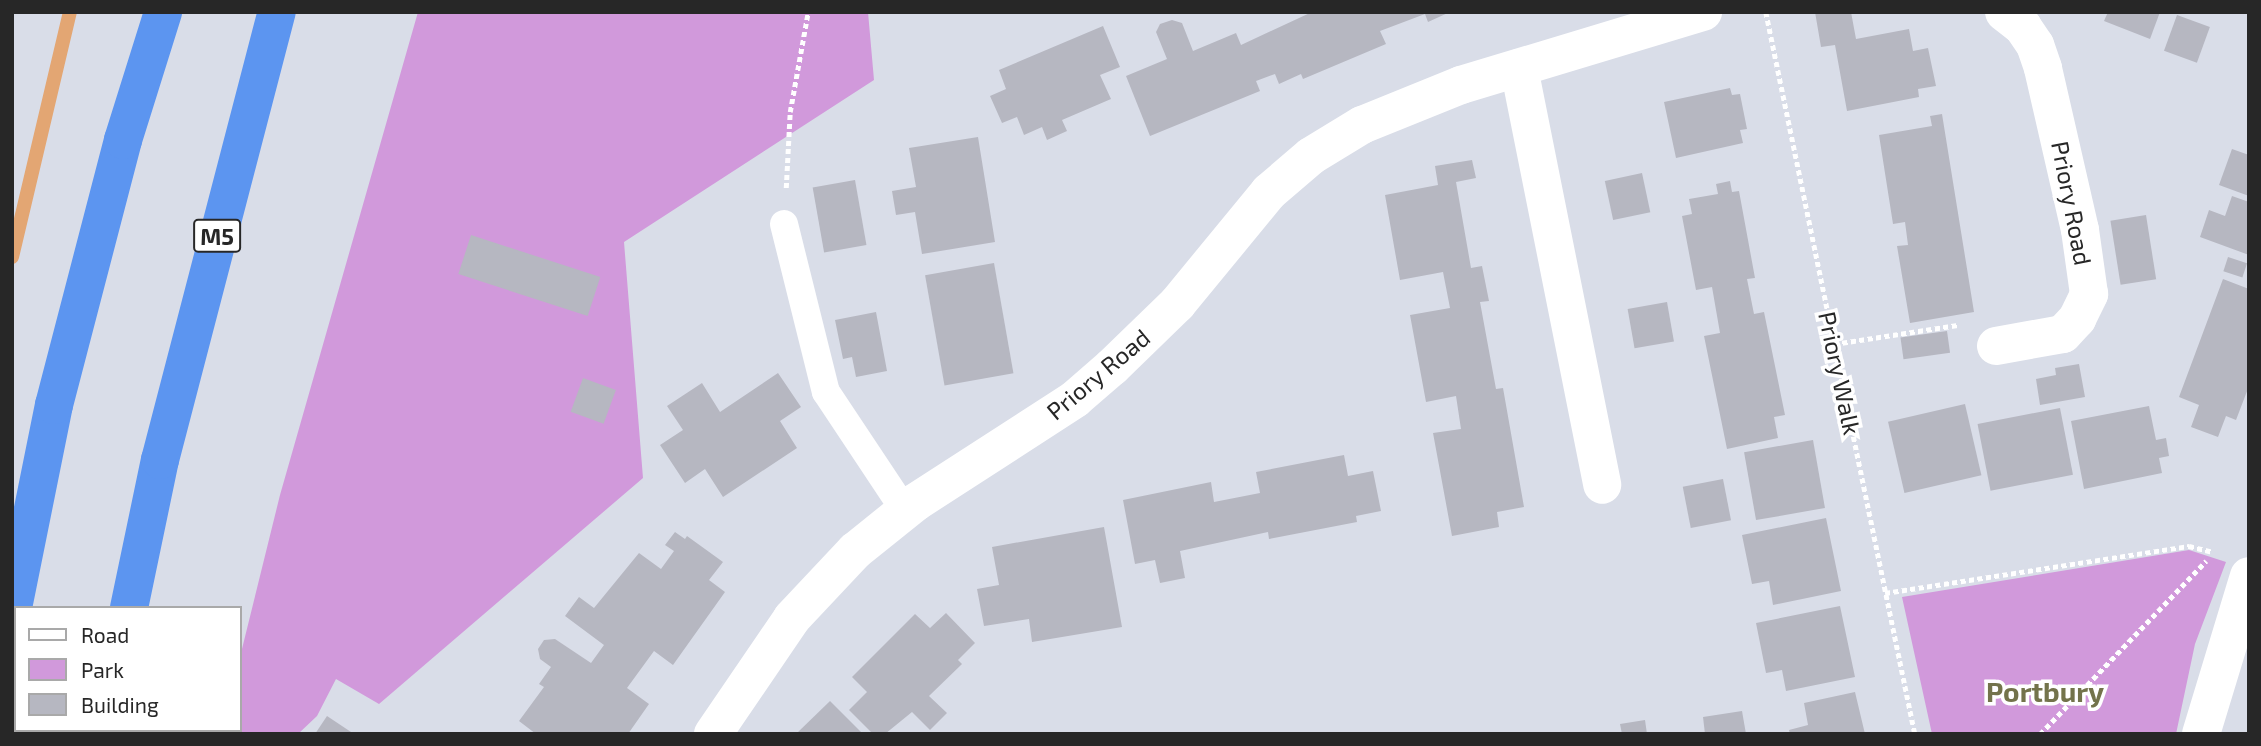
<!DOCTYPE html>
<style>
body{margin:0}
#map{position:relative;width:2261px;height:746px;overflow:hidden;background:#d9dde8;font-family:"Exo 2",sans-serif}
div>[style]{position:absolute}
[style*='--x']{left:calc(var(--x)*1px);top:calc(var(--y)*1px);width:calc(var(--w)*1px);rotate:calc(var(--a)*1deg)}
.green>*{inset:0;background:#d199db}
.stream>*{height:14px;margin:-7px;padding:0 7px;transform-origin:7px;border-radius:7px;background:#e3a673}
.building>*{inset:0;background:#b6b7c1;transform-origin:0 0}
.path>*{height:4.5px;margin-top:-2.25px;transform-origin:0;background:repeating-linear-gradient(90deg,#fff 0 5px,transparent 0 8.5px)}
.service>*{height:28px;margin:-14px;padding:0 14px;transform-origin:14px;border-radius:14px;background:#fff}
.minor>*{height:38px;margin:-19px;padding:0 19px;transform-origin:19px;border-radius:19px;background:#fff}
.motorway>*{height:38px;margin:-19px;padding:0 19px;transform-origin:19px;border-radius:19px;background:#5c95f0}
span{translate:-50% -50%;white-space:nowrap;text-align:center;line-height:1.15;-webkit-text-stroke:7px #fff;paint-order:stroke}
.shield-label span{padding:2px 5px;background:#fff;border:2px solid;border-radius:5px;-webkit-text-stroke-width:0}
.shield-label{font-size:23px;color:#272727;font-weight:700}
.street-label{font-size:24px;color:#272727}
.quarter-label{font-size:28px;color:#73734b;font-weight:700}
.frame{position:absolute;inset:0;border:14px solid #272727;pointer-events:none}
.legend{position:absolute;left:14px;top:606px;width:228px;height:126px;box-sizing:border-box;background:#fff;border:2px solid #a9a9a9;margin:0;padding:9px 12px;list-style:none;font-size:21px;color:#272727}
.legend li{display:flex;align-items:center;gap:14px;height:35px}
.legend b{width:35px;border:2px solid #a9a9a9}
</style>
<div id="map">
<div class="green">
<i style="clip-path:polygon(418px 12px,868px 12px,874px 80px,624px 242px,643px 478px,379px 704px,336px 679px,317px 716px,298px 734px,221px 734px,222px 730px,240px 730px,240px 657px,280px 495px)"></i>
<i style="clip-path:polygon(2189px 550px,2226px 562px,2195px 644px,2176px 734px,1932px 734px,1902px 597px)"></i>
</div>
<div class="stream">
<i style="--x:12;--y:257;--w:252;--a:-76.7"></i>
</div>
<div class="building">
<i style="clip-path:polygon(1312px 12px,1450px 12px,1428px 22px,1425px 14px,1380px 31px,1386px 44px,1303px 79px,1301px 74px,1279px 84px,1275px 74px,1256px 81px,1260px 91px,1150px 136px,1126px 76px,1167px 59px,1156px 32px,1160px 24px,1172px 20px,1182px 23px,1193px 51px,1236px 33px,1241px 45px)"></i>
<i style="clip-path:polygon(1815px 12px,1851px 12px,1856px 39px,1909px 29px,1913px 51px,1928px 48px,1936px 86px,1918px 89px,1919px 97px,1847px 111px,1835px 45px,1821px 47px)"></i>
<i style="clip-path:polygon(2108px 12px,2160px 12px,2150px 39px,2104px 21px)"></i>
<i style="left:2177px;top:15px;width:35px;height:38px;rotate:20deg"></i>
<i style="clip-path:polygon(1103px 26px,1120px 67px,1100px 75px,1111px 99px,1062px 120px,1067px 131px,1047px 140px,1042px 127px,1024px 135px,1017px 117px,1002px 123px,990px 96px,1006px 89px,999px 70px)"></i>
<i style="clip-path:polygon(1730px 88px,1732px 95px,1740px 94px,1747px 129px,1740px 130px,1743px 143px,1676px 158px,1664px 102px)"></i>
<i style="clip-path:polygon(1942px 114px,1974px 312px,1910px 323px,1897px 246px,1908px 245px,1905px 222px,1893px 224px,1879px 135px,1932px 126px,1930px 116px)"></i>
<i style="clip-path:polygon(978px 137px,995px 242px,922px 254px,915px 212px,896px 215px,892px 191px,916px 187px,909px 148px)"></i>
<i style="clip-path:polygon(2232px 149px,2249px 155px,2249px 196px,2219px 185px)"></i>
<i style="clip-path:polygon(1472px 160px,1476px 178px,1456px 182px,1471px 268px,1482px 266px,1489px 301px,1480px 302px,1496px 389px,1503px 388px,1524px 507px,1497px 512px,1499px 527px,1452px 536px,1433px 433px,1461px 429px,1456px 396px,1426px 402px,1410px 315px,1450px 308px,1443px 272px,1400px 280px,1385px 195px,1438px 185px,1435px 166px)"></i>
<i style="left:1642px;top:173px;width:40px;height:38px;rotate:78deg"></i>
<i style="left:855px;top:180px;width:66px;height:43px;rotate:80deg"></i>
<i style="clip-path:polygon(1730px 181px,1732px 192px,1739px 191px,1755px 278px,1747px 279px,1754px 314px,1764px 312px,1785px 415px,1774px 417px,1778px 438px,1727px 449px,1704px 336px,1720px 333px,1712px 287px,1696px 290px,1682px 216px,1692px 214px,1689px 199px,1718px 194px,1716px 184px)"></i>
<i style="clip-path:polygon(2232px 196px,2249px 202px,2249px 255px,2200px 237px,2209px 210px,2225px 216px)"></i>
<i style="left:2146px;top:215px;width:65px;height:36px;rotate:81deg"></i>
<i style="left:471px;top:235px;width:136px;height:41px;rotate:18deg"></i>
<i style="left:2228px;top:257px;width:20px;height:15px;rotate:18deg"></i>
<i style="left:994px;top:263px;width:112px;height:70px;rotate:80deg"></i>
<i style="clip-path:polygon(2223px 279px,2249px 289px,2249px 386px,2236px 420px,2226px 416px,2218px 437px,2191px 427px,2199px 405px,2179px 397px)"></i>
<i style="left:1667px;top:302px;width:40px;height:40px;rotate:80deg"></i>
<i style="clip-path:polygon(876px 312px,887px 371px,856px 377px,852px 357px,843px 359px,835px 320px)"></i>
<i style="left:1947px;top:331px;width:22px;height:47px;rotate:82deg"></i>
<i style="clip-path:polygon(2079px 364px,2085px 397px,2040px 405px,2036px 379px,2056px 375px,2055px 368px)"></i>
<i style="clip-path:polygon(778px 373px,801px 407px,780px 421px,797px 448px,723px 497px,705px 469px,685px 483px,660px 445px,683px 430px,667px 406px,702px 383px,720px 412px)"></i>
<i style="left:583px;top:378px;width:35px;height:36px;rotate:20deg"></i>
<i style="left:1965px;top:404px;width:73px;height:79px;rotate:77deg"></i>
<i style="clip-path:polygon(2149px 406px,2156px 440px,2166px 438px,2169px 456px,2159px 458px,2162px 473px,2084px 489px,2071px 421px)"></i>
<i style="left:2060px;top:408px;width:68px;height:84px;rotate:79deg"></i>
<i style="left:1813px;top:440px;width:69px;height:70px;rotate:80deg"></i>
<i style="clip-path:polygon(1344px 455px,1348px 476px,1373px 471px,1381px 511px,1356px 516px,1357px 522px,1269px 539px,1268px 532px,1180px 551px,1185px 578px,1160px 583px,1155px 560px,1135px 564px,1123px 500px,1211px 482px,1214px 502px,1260px 493px,1256px 472px)"></i>
<i style="left:1723px;top:479px;width:42px;height:41px;rotate:79deg"></i>
<i style="clip-path:polygon(1826px 518px,1841px 591px,1773px 605px,1769px 581px,1752px 584px,1742px 535px)"></i>
<i style="clip-path:polygon(1104px 527px,1122px 627px,1032px 642px,1029px 619px,984px 626px,977px 589px,999px 585px,992px 547px)"></i>
<i style="clip-path:polygon(675px 532px,685px 539px,687px 536px,723px 562px,709px 580px,725px 592px,673px 665px,654px 651px,627px 688px,649px 704px,628px 734px,536px 734px,519px 721px,544px 687px,539px 684px,551px 667px,540px 659px,538px 649px,544px 640px,555px 639px,591px 663px,604px 645px,565px 616px,579px 597px,594px 608px,639px 553px,661px 569px,674px 551px,665px 545px)"></i>
<i style="clip-path:polygon(1840px 606px,1855px 677px,1786px 691px,1782px 670px,1766px 673px,1756px 623px)"></i>
<i style="clip-path:polygon(946px 613px,975px 643px,958px 660px,962px 664px,929px 696px,947px 713px,930px 730px,912px 712px,885px 734px,873px 734px,849px 710px,867px 692px,852px 677px,915px 614px,930px 628px)"></i>
<i style="clip-path:polygon(1855px 692px,1865px 734px,1790px 734px,1789px 730px,1808px 725px,1804px 703px)"></i>
<i style="clip-path:polygon(830px 701px,863px 734px,796px 734px)"></i>
<i style="clip-path:polygon(1742px 711px,1746px 734px,1705px 734px,1703px 717px)"></i>
<i style="clip-path:polygon(327px 716px,354px 734px,315px 734px)"></i>
<i style="clip-path:polygon(1645px 720px,1647px 734px,1622px 734px,1620px 724px)"></i>
</div>
<div class="path">
<i style="--x:1766;--y:12;--w:737;--a:78.34"></i>
<i style="--x:786;--y:188;--w:76;--a:-87"></i>
<i style="--x:790;--y:112;--w:102;--a:-79.8"></i>
<i style="--x:1834;--y:344;--w:125;--a:-8.7"></i>
<i style="--x:1885;--y:593;--w:308;--a:-8.8"></i>
<i style="--x:2189;--y:546;--w:25;--a:14"></i>
<i style="--x:2040;--y:734;--w:240;--a:-46.2"></i>
</div>
<div class="service">
<i style="--x:784;--y:224;--w:173;--a:76"></i>
<i style="--x:826;--y:392;--w:143;--a:56.4"></i>
</div>
<div class="minor">
<i style="--x:1519;--y:68;--w:425;--a:78.7"></i>
<i style="--x:1996;--y:346;--w:68;--a:-10.2"></i>
<i style="--x:2063;--y:334;--w:21;--a:-47"></i>
<i style="--x:2077;--y:319;--w:28;--a:-64"></i>
<i style="--x:2089;--y:294;--w:65;--a:-98"></i>
<i style="--x:2080;--y:230;--w:166;--a:-102.9"></i>
<i style="--x:2043;--y:68;--w:24;--a:-109"></i>
<i style="--x:2035;--y:45;--w:22;--a:-124"></i>
<i style="--x:2023;--y:27;--w:24;--a:-142"></i>
<i style="--x:713;--y:734;--w:140;--a:-55.7"></i>
<i style="--x:792;--y:618;--w:92;--a:-46.8"></i>
<i style="--x:855;--y:551;--w:78;--a:-38.8"></i>
<i style="--x:916;--y:502;--w:189;--a:-32.9"></i>
<i style="--x:1075;--y:399;--w:49;--a:-40.9"></i>
<i style="--x:1112;--y:367;--w:91;--a:-44.1"></i>
<i style="--x:1177;--y:304;--w:145;--a:-50.6"></i>
<i style="--x:1269;--y:192;--w:55;--a:-40.6"></i>
<i style="--x:1311;--y:156;--w:60;--a:-31.3"></i>
<i style="--x:1362;--y:125;--w:107;--a:-22"></i>
<i style="--x:1461;--y:85;--w:253;--a:-16.8"></i>
<i style="--x:2201;--y:734;--w:165;--a:-73.1"></i>
</div>
<div class="motorway">
<i style="--x:129;--y:608;--w:151;--a:-78.2"></i>
<i style="--x:160;--y:460;--w:463;--a:-75.4"></i>
<i style="--x:12;--y:613;--w:212;--a:-78.6"></i>
<i style="--x:54;--y:405;--w:274;--a:-75.4"></i>
<i style="--x:123;--y:140;--w:134;--a:-72.6"></i>
<i style="--x:104;--y:734;--w:4;--a:-90"></i>
</div>
<div class="shield-label">
<span style="left:217px;top:236px">M5</span>
</div>
<div class="street-label">
<span style="left:2072px;top:203px;rotate:79deg">Priory Road</span>
<span style="left:1840px;top:373px;rotate:78deg">Priory Walk</span>
<span style="left:1098px;top:374px;rotate:-40deg">Priory Road</span>
</div>
<div class="quarter-label">
<span style="left:2045px;top:691px">Portbury</span>
</div>
<div class="frame"></div>
<ul class="legend">
<li><b style="height:9px;background:#fff"></b>Road</li>
<li><b style="height:19px;background:#d199db"></b>Park</li>
<li><b style="height:19px;background:#b6b7c1"></b>Building</li>
</ul>
</div>
